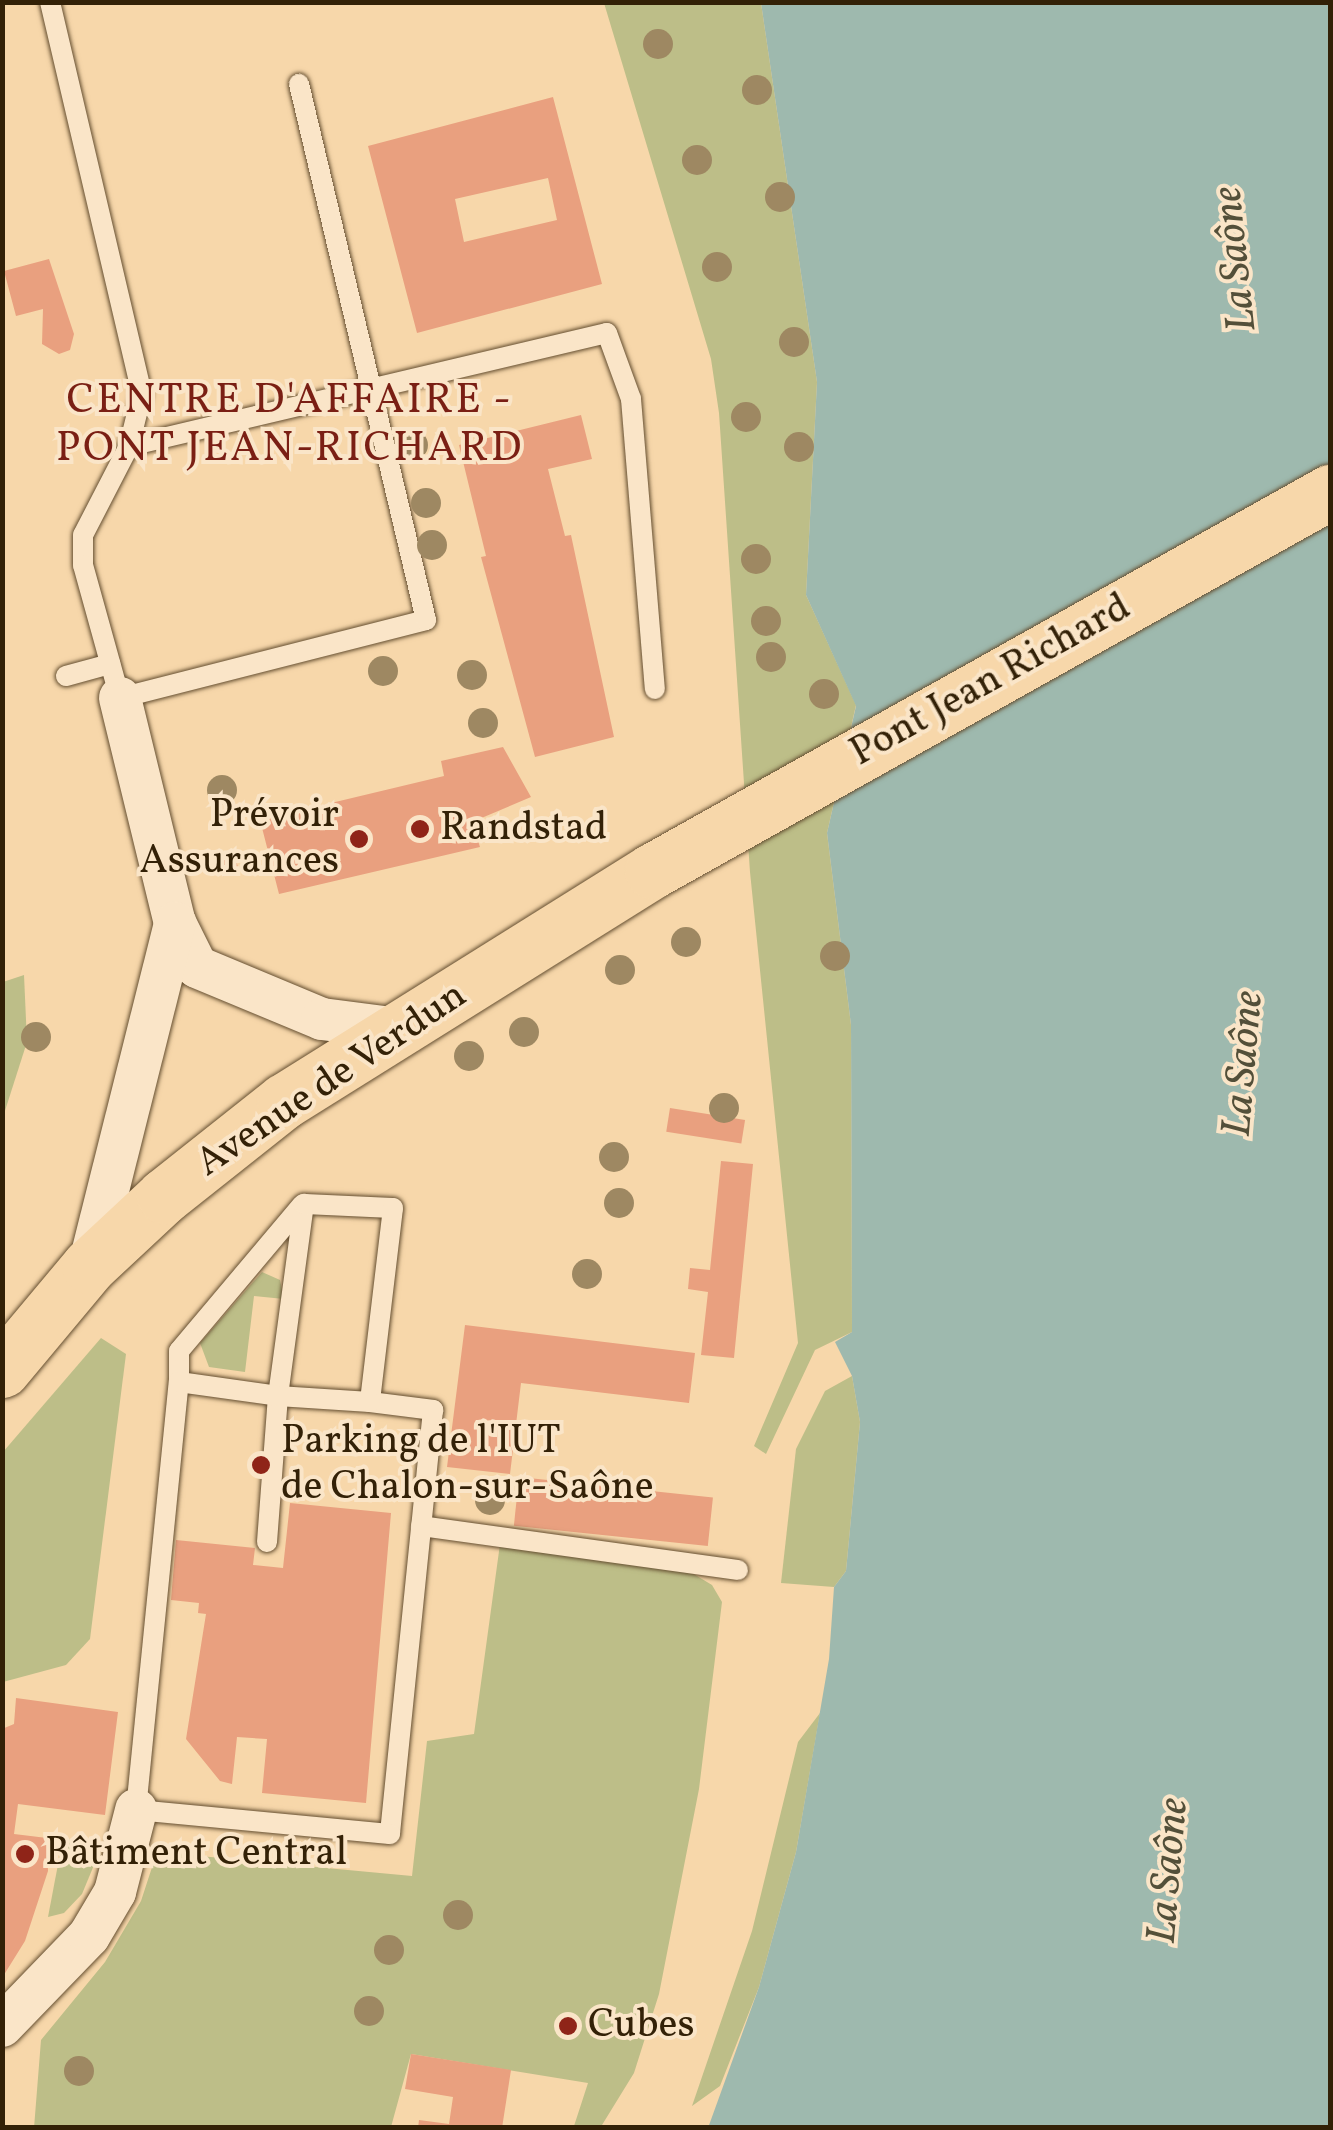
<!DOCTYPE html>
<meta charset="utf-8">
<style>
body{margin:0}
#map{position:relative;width:1333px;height:2130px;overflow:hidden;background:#f7d7aa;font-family:Vollkorn,serif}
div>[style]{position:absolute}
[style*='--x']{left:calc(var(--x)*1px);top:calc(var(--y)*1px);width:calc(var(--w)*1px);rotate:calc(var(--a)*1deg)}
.green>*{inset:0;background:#bdbe88}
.water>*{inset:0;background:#9eb9ae}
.building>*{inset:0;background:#e9a07f;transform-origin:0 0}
.roads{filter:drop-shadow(0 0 2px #644e30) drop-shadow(0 0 2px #644e30)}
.lane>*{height:20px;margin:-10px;padding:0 10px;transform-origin:10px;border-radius:10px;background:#fae5c8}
.street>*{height:42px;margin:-21px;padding:0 21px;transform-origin:21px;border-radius:21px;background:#fae5c8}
.primary>*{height:55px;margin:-27.5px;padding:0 27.5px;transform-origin:27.5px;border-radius:27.5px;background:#f7d7aa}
.trees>*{width:30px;height:30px;margin:-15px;border-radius:50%;background:#9e8862}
.dots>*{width:28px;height:28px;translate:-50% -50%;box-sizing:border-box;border:5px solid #fae5c8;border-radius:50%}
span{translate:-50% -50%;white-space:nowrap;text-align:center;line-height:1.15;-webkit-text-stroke:8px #fae5c8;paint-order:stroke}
.street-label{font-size:40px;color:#332107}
.poi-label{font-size:40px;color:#332107}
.right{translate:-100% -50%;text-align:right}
.left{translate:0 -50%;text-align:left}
.water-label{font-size:42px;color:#534f39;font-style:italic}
.neighbourhood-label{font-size:42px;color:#7a1f14;letter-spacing:2.5px}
.frame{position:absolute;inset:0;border:5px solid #332107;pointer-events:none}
</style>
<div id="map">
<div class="green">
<i style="clip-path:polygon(604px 3px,761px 3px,817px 382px,806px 595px,856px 705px,827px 833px,851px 1025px,852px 1332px,815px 1350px,766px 1454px,754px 1446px,798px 1343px,750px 872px,719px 413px,711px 359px)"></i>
<i style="clip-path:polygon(24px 975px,27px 1042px,3px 1117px,3px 982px)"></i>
<i style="clip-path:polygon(262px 1272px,280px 1280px,284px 1299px,254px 1296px,245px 1372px,209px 1367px,200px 1343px)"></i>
<i style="clip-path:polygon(101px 1338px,126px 1354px,90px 1639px,66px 1665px,3px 1682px,3px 1452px)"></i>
<i style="clip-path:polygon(852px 1376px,860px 1422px,846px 1571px,834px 1587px,781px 1583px,796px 1449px,825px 1391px)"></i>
<i style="clip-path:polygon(500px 1544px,692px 1573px,712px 1585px,722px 1602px,699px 1789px,659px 1994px,634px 2073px,602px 2125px,574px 2126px,588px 2083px,411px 2054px,391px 2127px,34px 2128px,41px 2040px,105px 1962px,141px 1901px,157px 1852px,412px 1876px,427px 1741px,474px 1734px)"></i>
<i style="clip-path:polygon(820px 1713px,796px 1852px,759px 1987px,720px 2086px,692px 2106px,752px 1931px,798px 1742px)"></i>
<i style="clip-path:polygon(63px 1838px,100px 1843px,99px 1853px,82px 1894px,64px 1913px,48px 1917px)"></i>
</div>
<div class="water">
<i style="clip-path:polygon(761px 3px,1330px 3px,1330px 2127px,708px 2128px,759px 1987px,796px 1852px,829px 1659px,834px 1587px,846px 1571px,860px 1422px,852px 1376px,835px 1342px,852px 1332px,851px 1025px,827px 833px,856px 706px,806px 595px,817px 382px)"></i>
</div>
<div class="building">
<i style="clip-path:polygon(evenodd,553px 97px,602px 284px,417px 333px,368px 146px,553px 97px,548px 178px,557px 220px,464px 242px,455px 199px,548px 178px)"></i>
<i style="clip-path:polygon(49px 259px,74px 334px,70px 350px,59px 354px,42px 344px,43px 309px,16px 316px,4px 271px)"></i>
<i style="clip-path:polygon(581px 415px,592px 459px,548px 469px,565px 536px,571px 535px,614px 737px,535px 757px,481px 557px,486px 556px,459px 445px)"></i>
<i style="clip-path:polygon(503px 747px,531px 797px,472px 822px,480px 847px,279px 894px,260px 820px,444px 776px,441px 761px)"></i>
<i style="left:235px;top:855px;width:18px;height:16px;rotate:77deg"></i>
<i style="left:670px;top:1108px;width:76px;height:24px;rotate:9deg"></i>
<i style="clip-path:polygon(721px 1161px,753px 1164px,734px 1358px,701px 1355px,708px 1292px,688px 1289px,690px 1268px,710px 1270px)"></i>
<i style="clip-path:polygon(465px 1325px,695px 1353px,689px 1403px,521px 1383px,510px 1474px,447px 1467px)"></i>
<i style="left:519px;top:1477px;width:195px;height:49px;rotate:6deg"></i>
<i style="clip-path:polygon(290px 1503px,391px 1513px,366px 1803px,262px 1793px,267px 1739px,237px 1737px,232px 1784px,220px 1781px,186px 1739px,206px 1614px,198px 1613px,199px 1603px,171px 1600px,176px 1540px,255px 1548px,253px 1565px,283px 1568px)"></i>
<i style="clip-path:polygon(16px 1698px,118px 1712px,105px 1815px,18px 1804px,14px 1834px,47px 1838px,48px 1871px,25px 1941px,2px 1978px,2px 1729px,14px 1724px)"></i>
<i style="clip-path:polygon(411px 2054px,511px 2070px,502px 2128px,418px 2128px,419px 2120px,449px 2124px,453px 2097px,405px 2089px)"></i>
</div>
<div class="roads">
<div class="lane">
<i style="--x:50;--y:2;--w:402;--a:76.8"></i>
<i style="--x:142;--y:393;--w:55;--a:103.8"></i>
<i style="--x:129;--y:446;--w:100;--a:117.3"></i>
<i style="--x:83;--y:535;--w:30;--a:90"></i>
<i style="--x:83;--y:565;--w:138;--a:74.5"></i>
<i style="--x:120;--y:698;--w:316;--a:-14.3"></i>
<i style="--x:426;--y:620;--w:551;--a:-103.33"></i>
<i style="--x:129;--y:446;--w:491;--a:-13.3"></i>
<i style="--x:607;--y:333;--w:70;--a:70"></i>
<i style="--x:631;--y:399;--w:291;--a:85.3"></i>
<i style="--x:66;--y:676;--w:46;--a:-15.3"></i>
<i style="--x:179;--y:1382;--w:31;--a:-90"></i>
<i style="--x:179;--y:1351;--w:191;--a:-49.9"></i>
<i style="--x:421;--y:1526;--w:320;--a:7.9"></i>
<i style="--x:267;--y:1542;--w:146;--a:-85.7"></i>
<i style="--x:278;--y:1396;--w:194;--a:-82.3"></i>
<i style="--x:304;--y:1204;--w:89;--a:2.6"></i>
<i style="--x:393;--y:1208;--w:195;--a:96.8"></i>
<i style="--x:370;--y:1402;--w:64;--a:7.2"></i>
<i style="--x:433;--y:1410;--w:426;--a:95.8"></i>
<i style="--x:390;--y:1834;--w:255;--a:-174.6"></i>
<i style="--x:136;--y:1810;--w:430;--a:-84.3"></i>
<i style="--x:179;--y:1382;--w:100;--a:8"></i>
<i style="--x:278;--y:1396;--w:92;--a:3.7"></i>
</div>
<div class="street">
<i style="--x:120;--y:698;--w:232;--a:76.3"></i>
<i style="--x:175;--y:923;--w:49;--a:63.4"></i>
<i style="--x:197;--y:967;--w:135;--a:22.6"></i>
<i style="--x:322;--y:1019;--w:78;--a:7.4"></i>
<i style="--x:89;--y:1266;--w:354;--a:-75.9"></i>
<i style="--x:2;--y:2026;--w:125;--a:-46"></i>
<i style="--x:89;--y:1936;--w:51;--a:-59.4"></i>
<i style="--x:115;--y:1892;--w:85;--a:-75.6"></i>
</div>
<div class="primary">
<i style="--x:2;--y:1370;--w:136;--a:-50.1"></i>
<i style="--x:89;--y:1266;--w:103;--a:-43"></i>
<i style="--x:164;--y:1196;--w:153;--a:-38.4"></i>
<i style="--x:284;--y:1101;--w:434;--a:-32"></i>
<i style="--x:652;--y:871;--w:777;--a:-29.21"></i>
</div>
</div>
<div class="trees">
<i style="left:658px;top:44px"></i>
<i style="left:757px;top:90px"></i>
<i style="left:697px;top:160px"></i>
<i style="left:780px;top:197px"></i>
<i style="left:717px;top:267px"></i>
<i style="left:794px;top:342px"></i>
<i style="left:746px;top:417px"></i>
<i style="left:413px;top:445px"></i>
<i style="left:799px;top:447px"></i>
<i style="left:426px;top:503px"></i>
<i style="left:432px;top:545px"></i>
<i style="left:756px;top:559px"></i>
<i style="left:766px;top:621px"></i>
<i style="left:771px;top:657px"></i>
<i style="left:383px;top:671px"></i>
<i style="left:472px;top:675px"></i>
<i style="left:824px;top:694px"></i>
<i style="left:483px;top:723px"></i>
<i style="left:222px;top:790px"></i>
<i style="left:686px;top:942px"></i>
<i style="left:835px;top:956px"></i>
<i style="left:620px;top:970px"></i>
<i style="left:524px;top:1032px"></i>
<i style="left:36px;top:1037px"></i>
<i style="left:469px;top:1056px"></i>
<i style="left:724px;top:1108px"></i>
<i style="left:614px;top:1157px"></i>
<i style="left:619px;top:1203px"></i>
<i style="left:587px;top:1274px"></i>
<i style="left:490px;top:1500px"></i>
<i style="left:458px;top:1915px"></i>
<i style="left:389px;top:1950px"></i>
<i style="left:369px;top:2011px"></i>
<i style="left:79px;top:2071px"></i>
</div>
<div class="dots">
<i style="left:420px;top:829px;background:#8f2418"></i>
<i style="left:359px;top:839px;background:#8f2418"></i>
<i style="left:261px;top:1465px;background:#8f2418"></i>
<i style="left:25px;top:1854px;background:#8f2418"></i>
<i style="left:568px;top:2026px;background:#8f2418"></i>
</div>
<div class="street-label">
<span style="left:991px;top:681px;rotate:-29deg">Pont Jean Richard</span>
<span style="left:332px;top:1080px;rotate:-34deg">Avenue de Verdun</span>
</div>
<div class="poi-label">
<span class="right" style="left:339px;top:839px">Prévoir<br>Assurances</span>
<span class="left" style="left:440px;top:829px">Randstad</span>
<span class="left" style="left:281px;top:1465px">Parking de l'IUT<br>de Chalon-sur-Saône</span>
<span class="left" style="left:45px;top:1854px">Bâtiment Central</span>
<span class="left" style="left:588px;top:2026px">Cubes</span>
</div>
<div class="water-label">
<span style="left:1237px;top:259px;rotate:-96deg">La Saône</span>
<span style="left:1245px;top:1064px;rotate:-85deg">La Saône</span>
<span style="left:1170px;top:1871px;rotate:-85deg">La Saône</span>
</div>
<div class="neighbourhood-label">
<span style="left:290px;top:426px">CENTRE D'AFFAIRE -<br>PONT JEAN-RICHARD</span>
</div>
<div class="frame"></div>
</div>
